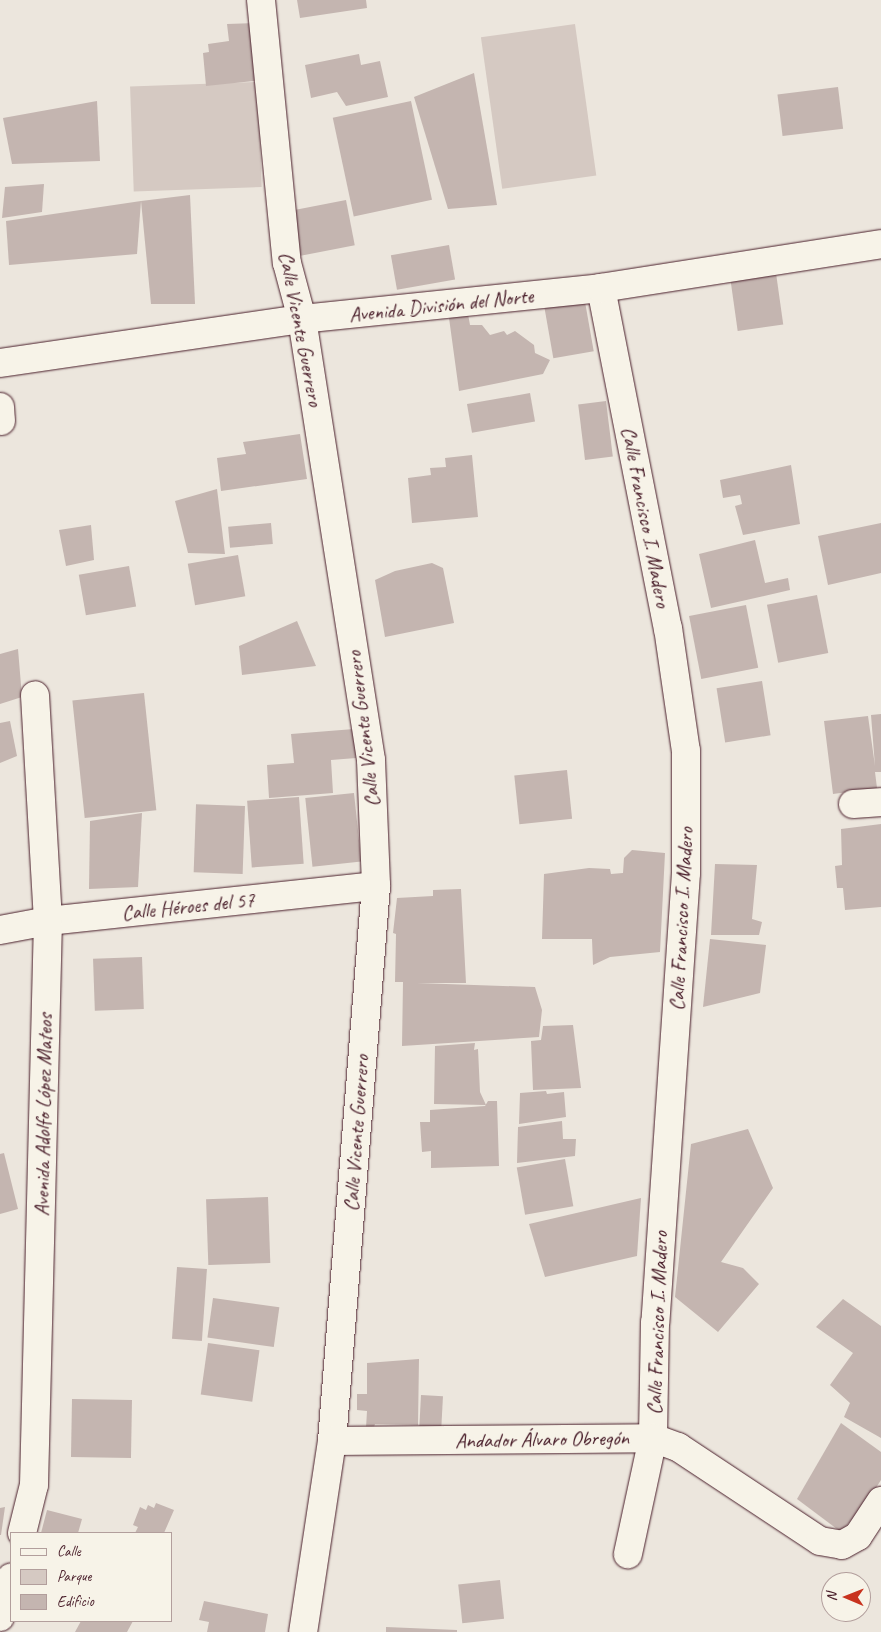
<!DOCTYPE html>
<meta charset="utf-8">
<style>
body{margin:0}
#map{position:relative;width:881px;height:1632px;overflow:hidden;background:#ece6dd;font-family:Caveat,sans-serif}
div>[style]{position:absolute}
[style*='--x']{left:calc(var(--x)*1px);top:calc(var(--y)*1px);width:calc(var(--w)*1px);rotate:calc(var(--a)*1deg)}
.green>*{inset:0;background:#d5c9c2;transform-origin:0 0}
.building>*{inset:0;background:#c4b5b0;transform-origin:0 0}
.roads{filter:drop-shadow(0 0 1px #4a1f2b) drop-shadow(0 0 1px #4a1f2b)}
.minor>*{height:28px;margin:-14px;padding:0 14px;transform-origin:14px;border-radius:14px;background:#f7f3e8}
span{translate:-50% -50%;white-space:nowrap;text-align:center;line-height:1.15;-webkit-text-stroke:4px #f7f3e8;paint-order:stroke}
.street-label{font-size:21px;color:#4a1f2b}
.legend{position:absolute;left:10px;top:1532px;width:162px;height:90px;box-sizing:border-box;background:#f7f3e8;border:1px solid #b29e9c;margin:0;padding:6px 9px;list-style:none;font-size:15px;color:#4a1f2b}
.legend li{display:flex;align-items:center;gap:10px;height:25px}
.legend b{width:25px;border:1px solid #b29e9c}
.north{position:absolute;left:821px;top:1572px;width:50px;height:50px;box-sizing:border-box;background:#f7f3e8;border:1px solid #b29e9c;border-radius:50%;rotate:271deg;font-size:14px;font-weight:700;line-height:20px;text-align:center;color:#4a1f2b}
.north::after{content:'';display:block;margin:auto;width:18px;height:22px;background:#c8321e;clip-path:polygon(50% 0,100% 100%,50% 72%,0 100%)}
</style>
<div id="map">
<div class="green">
<i style="left:575px;top:24px;width:153px;height:95px;rotate:82deg"></i>
<i style="left:258px;top:82px;width:105px;height:128px;rotate:88deg"></i>
</div>
<div class="building">
<i style="clip-path:polygon(297px 0,366px 0,367px 8px,300px 18px)"></i>
<i style="clip-path:polygon(259px 23px,262px 80px,206px 86px,203px 53px,209px 52px,208px 44px,229px 41px,227px 24px)"></i>
<i style="clip-path:polygon(359px 54px,361px 65px,380px 61px,388px 97px,346px 106px,337px 92px,311px 98px,305px 65px)"></i>
<i style="clip-path:polygon(474px 73px,497px 205px,448px 209px,414px 97px)"></i>
<i style="left:838px;top:87px;width:42px;height:61px;rotate:83deg"></i>
<i style="clip-path:polygon(97px 101px,100px 161px,12px 164px,3px 118px)"></i>
<i style="left:411px;top:101px;width:101px;height:80px;rotate:78deg"></i>
<i style="clip-path:polygon(44px 184px,42px 212px,2px 218px,5px 187px)"></i>
<i style="clip-path:polygon(190px 195px,195px 304px,151px 304px,141px 201px)"></i>
<i style="left:346px;top:200px;width:46px;height:55px;rotate:79deg"></i>
<i style="clip-path:polygon(141px 201px,137px 254px,9px 265px,6px 221px)"></i>
<i style="left:449px;top:245px;width:35px;height:59px;rotate:80deg"></i>
<i style="left:776px;top:273px;width:52px;height:46px;rotate:82deg"></i>
<i style="left:584px;top:296px;width:56px;height:41px;rotate:80deg"></i>
<i style="clip-path:polygon(468px 314px,470px 325px,482px 325px,490px 335px,504px 331px,507px 335px,515px 331px,534px 345px,535px 353px,550px 360px,543px 374px,459px 391px,449px 318px)"></i>
<i style="left:530px;top:393px;width:29px;height:64px;rotate:80deg"></i>
<i style="left:606px;top:401px;width:56px;height:28px;rotate:83deg"></i>
<i style="clip-path:polygon(300px 434px,307px 479px,221px 491px,217px 458px,246px 454px,243px 442px)"></i>
<i style="clip-path:polygon(472px 455px,478px 517px,412px 523px,408px 478px,431px 475px,430px 468px,446px 467px,445px 458px)"></i>
<i style="clip-path:polygon(791px 465px,800px 524px,743px 535px,735px 506px,742px 504px,740px 495px,723px 498px,720px 480px)"></i>
<i style="clip-path:polygon(217px 489px,225px 554px,188px 553px,175px 501px)"></i>
<i style="left:271px;top:523px;width:21px;height:43px;rotate:85deg"></i>
<i style="clip-path:polygon(881px 523px,881px 573px,828px 585px,818px 536px)"></i>
<i style="clip-path:polygon(91px 525px,94px 560px,66px 566px,59px 530px)"></i>
<i style="clip-path:polygon(755px 540px,765px 583px,788px 578px,790px 590px,711px 608px,699px 554px)"></i>
<i style="left:238px;top:555px;width:42px;height:51px;rotate:80deg"></i>
<i style="clip-path:polygon(432px 563px,443px 568px,454px 623px,385px 637px,375px 580px,395px 571px)"></i>
<i style="left:129px;top:566px;width:41px;height:51px;rotate:80deg"></i>
<i style="left:817px;top:595px;width:59px;height:51px;rotate:79deg"></i>
<i style="left:746px;top:605px;width:64px;height:58px;rotate:79deg"></i>
<i style="clip-path:polygon(297px 621px,316px 666px,242px 675px,239px 646px)"></i>
<i style="clip-path:polygon(18px 649px,22px 697px,0 704px,0 654px)"></i>
<i style="left:762px;top:681px;width:55px;height:46px;rotate:81deg"></i>
<i style="left:144px;top:693px;width:118px;height:72px;rotate:84deg"></i>
<i style="clip-path:polygon(881px 714px,881px 772px,875px 772px,877px 788px,833px 794px,824px 721px,868px 716px,875px 766px,871px 715px)"></i>
<i style="clip-path:polygon(10px 721px,17px 756px,0 763px,0 723px)"></i>
<i style="clip-path:polygon(354px 729px,356px 758px,331px 760px,333px 793px,269px 798px,267px 765px,294px 763px,291px 734px)"></i>
<i style="left:567px;top:770px;width:49px;height:53px;rotate:84deg"></i>
<i style="left:354px;top:793px;width:69px;height:49px;rotate:84deg"></i>
<i style="left:299px;top:797px;width:67px;height:52px;rotate:86deg"></i>
<i style="left:245px;top:806px;width:68px;height:49px;rotate:92deg"></i>
<i style="clip-path:polygon(142px 813px,138px 887px,89px 889px,90px 821px)"></i>
<i style="clip-path:polygon(881px 824px,881px 907px,845px 910px,843px 888px,837px 888px,835px 866px,842px 865px,841px 829px)"></i>
<i style="clip-path:polygon(632px 850px,665px 853px,660px 952px,610px 957px,593px 965px,592px 939px,542px 939px,544px 874px,589px 868px,610px 869px,611px 874px,623px 873px,624px 858px)"></i>
<i style="clip-path:polygon(715px 864px,757px 865px,752px 919px,762px 922px,759px 935px,711px 935px)"></i>
<i style="clip-path:polygon(461px 889px,466px 983px,417px 983px,535px 987px,542px 1010px,539px 1037px,402px 1046px,403px 982px,395px 982px,396px 934px,393px 933px,397px 898px,433px 896px,433px 890px)"></i>
<i style="clip-path:polygon(710px 939px,766px 945px,760px 993px,703px 1007px)"></i>
<i style="left:142px;top:957px;width:52px;height:49px;rotate:88deg"></i>
<i style="clip-path:polygon(573px 1025px,581px 1088px,533px 1090px,531px 1041px,541px 1040px,543px 1026px)"></i>
<i style="clip-path:polygon(475px 1043px,474px 1050px,478px 1049px,480px 1092px,486px 1105px,434px 1104px,435px 1046px)"></i>
<i style="clip-path:polygon(546px 1091px,547px 1094px,564px 1092px,566px 1117px,519px 1124px,520px 1093px)"></i>
<i style="clip-path:polygon(488px 1101px,497px 1101px,499px 1166px,431px 1168px,431px 1151px,422px 1152px,420px 1122px,430px 1122px,430px 1110px,485px 1106px)"></i>
<i style="clip-path:polygon(562px 1121px,563px 1139px,576px 1139px,575px 1156px,517px 1163px,518px 1127px)"></i>
<i style="clip-path:polygon(748px 1129px,773px 1188px,721px 1262px,743px 1268px,759px 1284px,718px 1332px,675px 1297px,691px 1144px)"></i>
<i style="clip-path:polygon(4px 1153px,18px 1209px,0 1214px,0 1154px)"></i>
<i style="left:565px;top:1159px;width:48px;height:49px;rotate:80deg"></i>
<i style="left:268px;top:1197px;width:66px;height:62px;rotate:88deg"></i>
<i style="clip-path:polygon(641px 1198px,637px 1256px,545px 1277px,529px 1224px)"></i>
<i style="left:177px;top:1267px;width:30px;height:72px;rotate:4deg"></i>
<i style="left:213px;top:1298px;width:67px;height:40px;rotate:8deg"></i>
<i style="clip-path:polygon(843px 1299px,881px 1326px,881px 1438px,844px 1417px,850px 1403px,830px 1385px,853px 1353px,816px 1327px)"></i>
<i style="left:208px;top:1343px;width:52px;height:52px;rotate:8deg"></i>
<i style="clip-path:polygon(419px 1359px,418px 1425px,375px 1424px,374px 1427px,366px 1428px,367px 1411px,357px 1410px,357px 1394px,367px 1394px,367px 1363px)"></i>
<i style="left:421px;top:1395px;width:22px;height:33px;rotate:3deg"></i>
<i style="left:72px;top:1399px;width:60px;height:58px;rotate:1deg"></i>
<i style="clip-path:polygon(841px 1423px,881px 1452px,881px 1480px,867px 1502px,841px 1532px,797px 1499px)"></i>
<i style="clip-path:polygon(156px 1503px,174px 1510px,164px 1533px,135px 1533px,138px 1527px,133px 1525px,140px 1507px,146px 1510px,148px 1505px,154px 1508px)"></i>
<i style="clip-path:polygon(5px 1507px,1px 1535px,0 1535px,0 1508px)"></i>
<i style="clip-path:polygon(47px 1510px,82px 1519px,78px 1533px,41px 1533px)"></i>
<i style="left:500px;top:1580px;width:39px;height:42px;rotate:84deg"></i>
<i style="clip-path:polygon(204px 1601px,268px 1614px,265px 1632px,207px 1632px,209px 1622px,199px 1620px)"></i>
<i style="clip-path:polygon(81px 1621px,133px 1621px,127px 1632px,75px 1632px)"></i>
<i style="clip-path:polygon(386px 1627px,457px 1630px,457px 1632px,386px 1632px)"></i>
</div>
<div class="roads">
<div class="minor">
<i style="--x:261;--y:0;--w:264;--a:84.4"></i>
<i style="--x:287;--y:263;--w:58;--a:75"></i>
<i style="--x:302;--y:319;--w:446;--a:81.1"></i>
<i style="--x:371;--y:760;--w:126;--a:87.7"></i>
<i style="--x:376;--y:886;--w:557;--a:94.53"></i>
<i style="--x:332;--y:1441;--w:193;--a:98.6"></i>
<i style="--x:601;--y:288;--w:347;--a:78.9"></i>
<i style="--x:668;--y:628;--w:124;--a:81.7"></i>
<i style="--x:686;--y:751;--w:122;--a:90"></i>
<i style="--x:686;--y:873;--w:450;--a:93.9"></i>
<i style="--x:655;--y:1322;--w:116;--a:91"></i>
<i style="--x:653;--y:1438;--w:119;--a:102.2"></i>
<i style="--x:0;--y:363;--w:305;--a:-8.3"></i>
<i style="--x:302;--y:319;--w:301;--a:-5.9"></i>
<i style="--x:601;--y:288;--w:283;--a:-8.9"></i>
<i style="--x:0;--y:407;--w:14;--a:86"></i>
<i style="--x:853;--y:804;--w:28;--a:-4"></i>
<i style="--x:0;--y:930;--w:49;--a:-10.6"></i>
<i style="--x:48;--y:921;--w:330;--a:-6.1"></i>
<i style="--x:332;--y:1441;--w:321;--a:-0.5"></i>
<i style="--x:653;--y:1438;--w:27;--a:20"></i>
<i style="--x:678;--y:1447;--w:170;--a:33.5"></i>
<i style="--x:820;--y:1541;--w:22;--a:10"></i>
<i style="--x:842;--y:1545;--w:18;--a:-29"></i>
<i style="--x:858;--y:1536;--w:42;--a:-56.7"></i>
<i style="--x:22;--y:1533;--w:49;--a:-76"></i>
<i style="--x:34;--y:1485;--w:564;--a:-88.58"></i>
<i style="--x:48;--y:921;--w:226;--a:-93.3"></i>
<i style="--x:0;--y:1617;--w:41;--a:-74.2"></i>
</div>
</div>
<div class="street-label">
<span style="left:441px;top:305px;rotate:-6deg">Avenida División del Norte</span>
<span style="left:301px;top:329px;rotate:79deg">Calle Vicente Guerrero</span>
<span style="left:646px;top:517px;rotate:79deg">Calle Francisco I. Madero</span>
<span style="left:363px;top:729px;rotate:-97deg">Calle Vicente Guerrero</span>
<span style="left:188px;top:906px;rotate:-6deg">Calle Héroes del 57</span>
<span style="left:681px;top:919px;rotate:-87deg">Calle Francisco I. Madero</span>
<span style="left:43px;top:1115px;rotate:-89deg">Avenida Adolfo López Mateos</span>
<span style="left:356px;top:1133px;rotate:-86deg">Calle Vicente Guerrero</span>
<span style="left:657px;top:1323px;rotate:-88deg">Calle Francisco I. Madero</span>
<span style="left:542px;top:1439px;rotate:-1deg">Andador Álvaro Obregón</span>
</div>
<ul class="legend">
<li><b style="height:6px;background:#f7f3e8"></b>Calle</li>
<li><b style="height:14px;background:#d5c9c2"></b>Parque</li>
<li><b style="height:14px;background:#c4b5b0"></b>Edificio</li>
</ul>
<div class="north">N</div>
</div>
